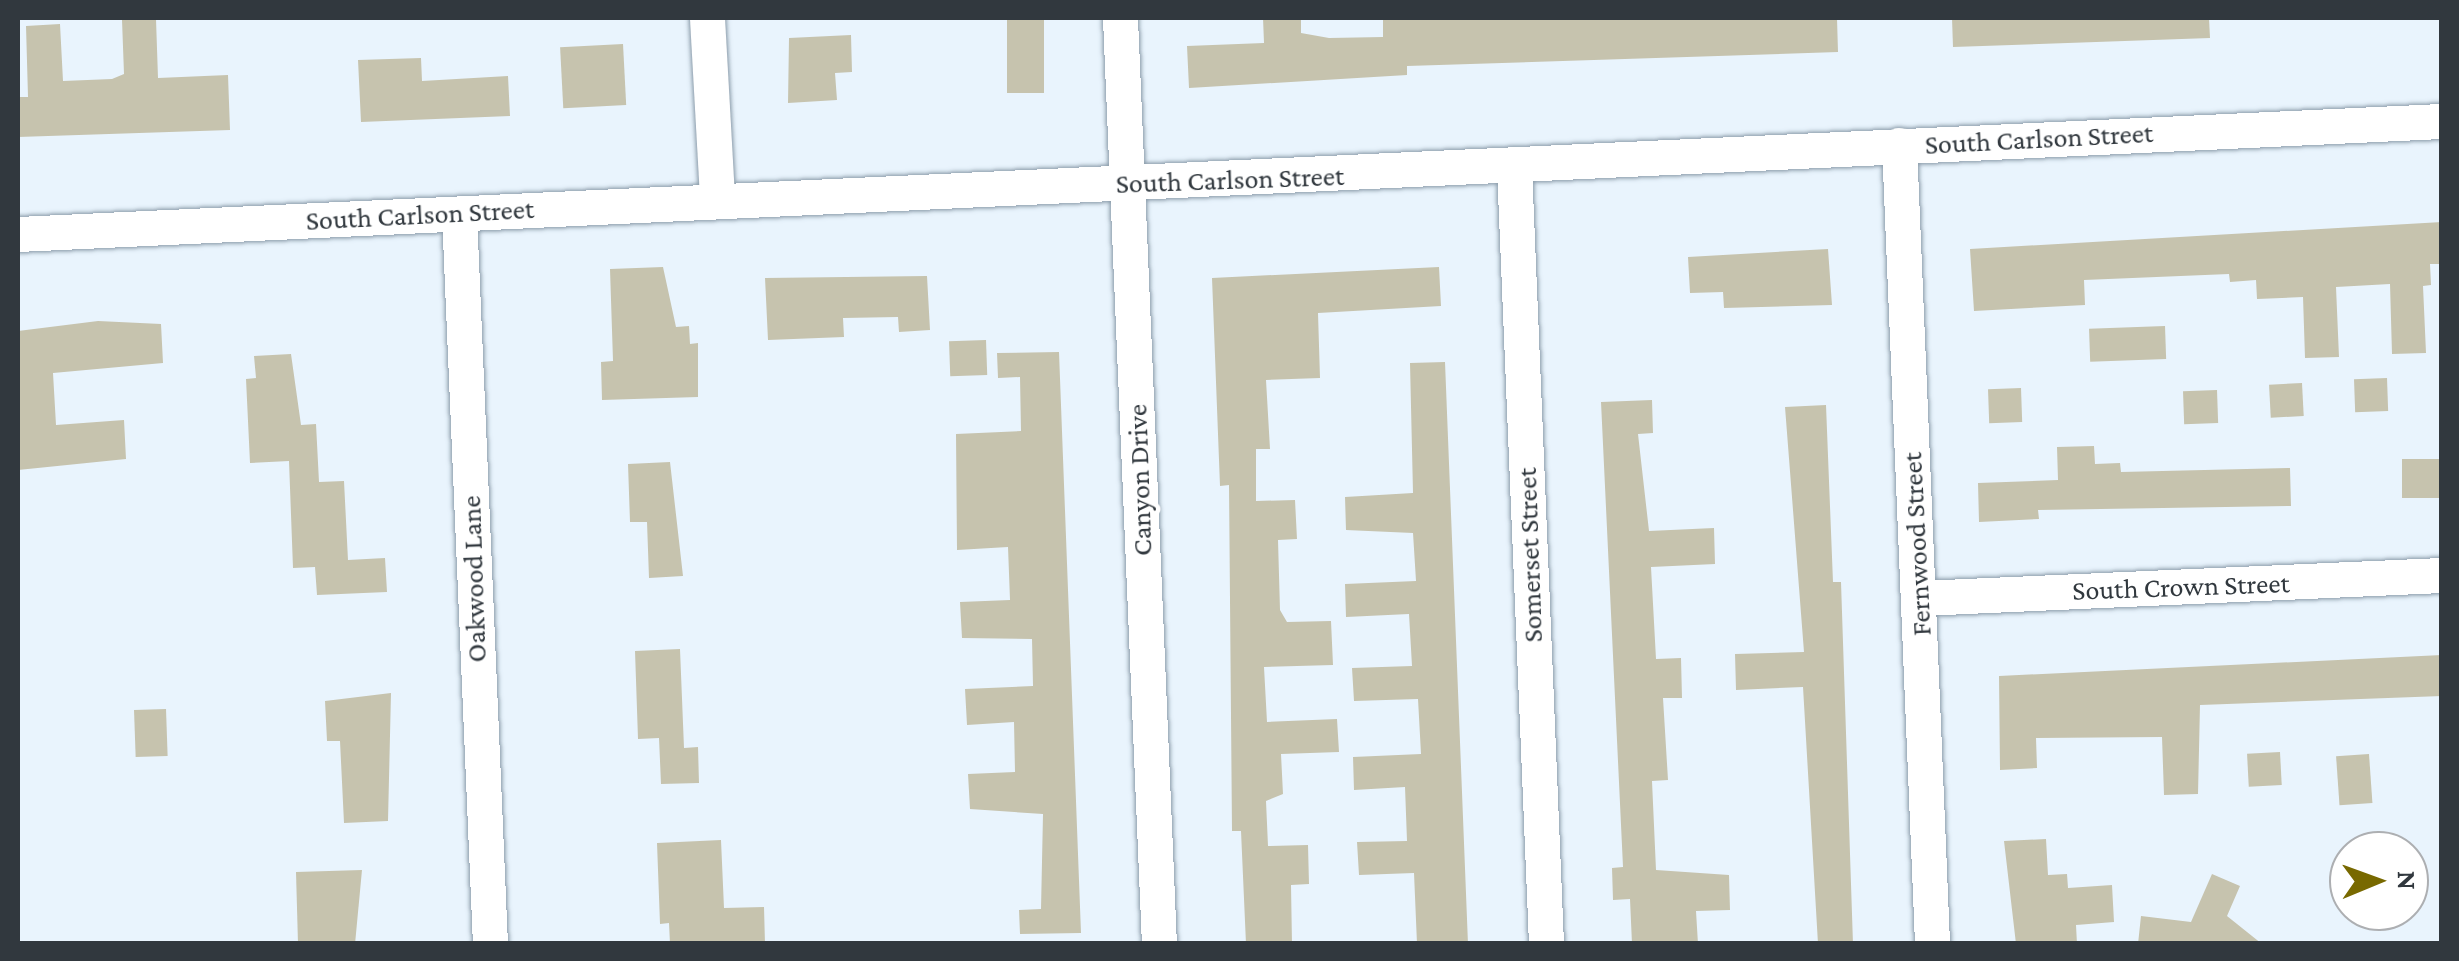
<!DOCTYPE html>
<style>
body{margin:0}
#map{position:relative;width:2459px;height:961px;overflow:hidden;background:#e9f4fd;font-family:"Crimson Pro",serif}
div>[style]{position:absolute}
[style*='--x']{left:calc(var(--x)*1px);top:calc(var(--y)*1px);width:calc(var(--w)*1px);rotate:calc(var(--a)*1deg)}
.building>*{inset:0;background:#c6c3ae;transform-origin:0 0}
.roads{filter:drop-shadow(0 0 2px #8c9dab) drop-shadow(0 0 2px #8c9dab)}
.minor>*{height:35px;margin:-17.5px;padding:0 17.5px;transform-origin:17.5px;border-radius:17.5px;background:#fff}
span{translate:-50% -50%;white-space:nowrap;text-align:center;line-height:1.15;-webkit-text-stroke:9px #fff;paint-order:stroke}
.street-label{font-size:28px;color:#31383e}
.frame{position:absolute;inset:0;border:20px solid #31383e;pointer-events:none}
.north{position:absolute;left:2329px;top:831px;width:100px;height:100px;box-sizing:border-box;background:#fff;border:2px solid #adafb2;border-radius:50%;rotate:89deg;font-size:28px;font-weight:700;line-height:40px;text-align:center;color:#31383e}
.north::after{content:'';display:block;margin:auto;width:35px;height:45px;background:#786900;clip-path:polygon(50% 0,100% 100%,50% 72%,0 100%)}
</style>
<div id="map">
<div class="building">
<i style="left:1007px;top:18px;width:37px;height:75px"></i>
<i style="clip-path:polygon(1263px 18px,1301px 18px,1301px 33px,1329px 38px,1383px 37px,1383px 18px,1837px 18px,1838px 52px,1407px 66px,1407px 75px,1189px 88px,1187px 46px,1264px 43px)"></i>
<i style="clip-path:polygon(1952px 18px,2209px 18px,2210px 38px,1953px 47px)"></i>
<i style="clip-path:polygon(156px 19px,158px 78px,228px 75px,230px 130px,18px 137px,18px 97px,28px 97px,26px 26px,60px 24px,63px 81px,112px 79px,124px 74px,122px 20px)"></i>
<i style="clip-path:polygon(851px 35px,852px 72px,835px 73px,837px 100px,788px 103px,789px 38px)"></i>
<i style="left:623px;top:44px;width:61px;height:63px;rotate:87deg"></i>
<i style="clip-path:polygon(421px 58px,422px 81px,508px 76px,510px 116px,361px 122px,358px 60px)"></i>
<i style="clip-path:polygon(2442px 222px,2442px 264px,2430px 264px,2431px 285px,2423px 286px,2426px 353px,2392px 354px,2390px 284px,2336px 287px,2339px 357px,2305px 358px,2303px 297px,2257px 299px,2256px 280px,2230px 282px,2229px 274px,2084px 280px,2085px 305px,1974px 311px,1970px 249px)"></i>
<i style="clip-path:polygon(1828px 249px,1832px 305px,1724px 308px,1723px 292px,1690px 293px,1688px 257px)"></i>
<i style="clip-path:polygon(663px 267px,676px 327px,689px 326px,690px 344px,698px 343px,698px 397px,602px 400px,601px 362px,613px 361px,610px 269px)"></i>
<i style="clip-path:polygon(1439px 267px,1441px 306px,1318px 313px,1320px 378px,1266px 380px,1270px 449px,1256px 449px,1256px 501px,1295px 500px,1297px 539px,1278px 540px,1280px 610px,1287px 622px,1331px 621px,1333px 665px,1264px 667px,1267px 722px,1337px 719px,1339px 752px,1281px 754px,1283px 794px,1266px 801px,1268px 846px,1308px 845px,1309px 884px,1291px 885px,1292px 944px,1246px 944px,1241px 831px,1232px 831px,1229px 485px,1220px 486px,1212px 278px)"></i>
<i style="clip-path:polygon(927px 276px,930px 330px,899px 332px,898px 317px,843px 318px,844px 337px,768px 340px,765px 278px)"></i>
<i style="clip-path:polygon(98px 321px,161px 324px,163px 363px,53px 373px,56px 425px,124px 420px,126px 459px,18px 470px,18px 331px)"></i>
<i style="left:2165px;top:326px;width:33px;height:76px;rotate:88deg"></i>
<i style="left:986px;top:340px;width:35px;height:37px;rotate:88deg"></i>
<i style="clip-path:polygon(1059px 352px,1081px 933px,1020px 934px,1019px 910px,1041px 909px,1043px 814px,970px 809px,968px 774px,1015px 772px,1014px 722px,967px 725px,965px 689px,1033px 686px,1032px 639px,962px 638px,960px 602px,1010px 600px,1008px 547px,957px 550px,956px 434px,1021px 431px,1020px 377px,998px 378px,997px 353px)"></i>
<i style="clip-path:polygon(291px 354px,301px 425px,316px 424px,319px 482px,344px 481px,348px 560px,385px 558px,387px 592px,317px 595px,315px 567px,293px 568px,289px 461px,250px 463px,246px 379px,256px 378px,254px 356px)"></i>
<i style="clip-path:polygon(1445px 362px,1468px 944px,1417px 944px,1414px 873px,1359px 875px,1357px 842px,1407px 841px,1405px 787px,1354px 790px,1353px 757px,1421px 754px,1418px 699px,1354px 701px,1352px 668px,1412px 666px,1409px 614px,1346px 617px,1345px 584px,1416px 581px,1413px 533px,1346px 530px,1345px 497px,1413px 493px,1410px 363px)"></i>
<i style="left:2387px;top:378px;width:33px;height:33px;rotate:88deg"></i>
<i style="left:2302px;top:383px;width:33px;height:33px;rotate:87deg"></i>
<i style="left:2021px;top:388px;width:34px;height:33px;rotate:88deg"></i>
<i style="left:2217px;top:390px;width:33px;height:34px;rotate:88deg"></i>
<i style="clip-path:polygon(1652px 400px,1653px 433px,1638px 434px,1649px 531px,1714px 528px,1715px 564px,1651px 567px,1656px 659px,1681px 658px,1682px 698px,1663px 698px,1668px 780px,1652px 781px,1656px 870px,1729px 875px,1730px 910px,1696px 911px,1698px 944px,1632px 944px,1630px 899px,1613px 900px,1612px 868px,1623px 867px,1601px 402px)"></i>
<i style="clip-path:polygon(1826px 405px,1833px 582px,1841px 582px,1853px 944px,1818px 944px,1803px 687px,1736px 690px,1735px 654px,1804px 652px,1785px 407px)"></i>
<i style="clip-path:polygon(2094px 446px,2095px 464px,2120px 463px,2121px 472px,2290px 468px,2291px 506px,2038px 510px,2039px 519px,1979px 522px,1978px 483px,2058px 480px,2057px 447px)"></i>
<i style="left:2442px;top:459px;width:39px;height:40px;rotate:90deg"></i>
<i style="clip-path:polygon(670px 462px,683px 576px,649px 578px,647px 522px,630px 522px,628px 464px)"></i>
<i style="clip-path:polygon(680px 649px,684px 748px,698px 747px,699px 783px,661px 784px,659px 738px,638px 739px,635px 651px)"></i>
<i style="clip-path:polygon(2442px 655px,2442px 696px,2200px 705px,2198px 794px,2164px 795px,2162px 737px,2036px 738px,2037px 768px,2000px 770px,1999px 676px)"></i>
<i style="clip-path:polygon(391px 693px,388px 821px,344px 823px,340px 741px,327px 741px,325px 701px)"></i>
<i style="left:166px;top:709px;width:47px;height:32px;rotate:88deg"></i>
<i style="left:2280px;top:752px;width:33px;height:33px;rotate:87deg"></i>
<i style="left:2369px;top:754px;width:49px;height:33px;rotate:86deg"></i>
<i style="clip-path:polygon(2046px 839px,2048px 875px,2067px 874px,2068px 888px,2112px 885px,2114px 922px,2076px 925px,2077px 944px,2016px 944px,2004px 841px)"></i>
<i style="clip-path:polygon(721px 840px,724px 908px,764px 907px,765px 944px,670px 944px,669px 923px,660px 924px,657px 843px)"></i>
<i style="clip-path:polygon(362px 870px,355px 944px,298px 944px,296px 872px)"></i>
<i style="clip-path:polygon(2212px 874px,2240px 886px,2227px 916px,2262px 944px,2138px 944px,2141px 916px,2191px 922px)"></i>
</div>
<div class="roads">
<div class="minor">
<i style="--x:707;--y:18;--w:181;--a:86.8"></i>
<i style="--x:1120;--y:18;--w:927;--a:87.59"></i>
<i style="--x:1899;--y:145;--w:800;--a:87.63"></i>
<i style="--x:1514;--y:167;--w:778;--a:87.64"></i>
<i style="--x:459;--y:214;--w:731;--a:87.57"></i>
<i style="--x:18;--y:234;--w:2427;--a:-2.67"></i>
<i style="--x:1921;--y:598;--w:522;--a:-2.53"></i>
</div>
</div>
<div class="street-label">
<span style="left:2039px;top:139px;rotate:-3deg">South Carlson Street</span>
<span style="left:1230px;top:180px;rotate:-2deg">South Carlson Street</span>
<span style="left:420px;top:215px;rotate:-3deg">South Carlson Street</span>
<span style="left:1140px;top:480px;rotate:-92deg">Canyon Drive</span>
<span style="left:1917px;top:544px;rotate:-93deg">Fernwood Street</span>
<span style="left:1530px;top:555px;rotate:-92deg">Somerset Street</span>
<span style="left:474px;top:579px;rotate:-92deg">Oakwood Lane</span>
<span style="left:2181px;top:587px;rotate:-2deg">South Crown Street</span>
</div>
<div class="frame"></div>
<div class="north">N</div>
</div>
